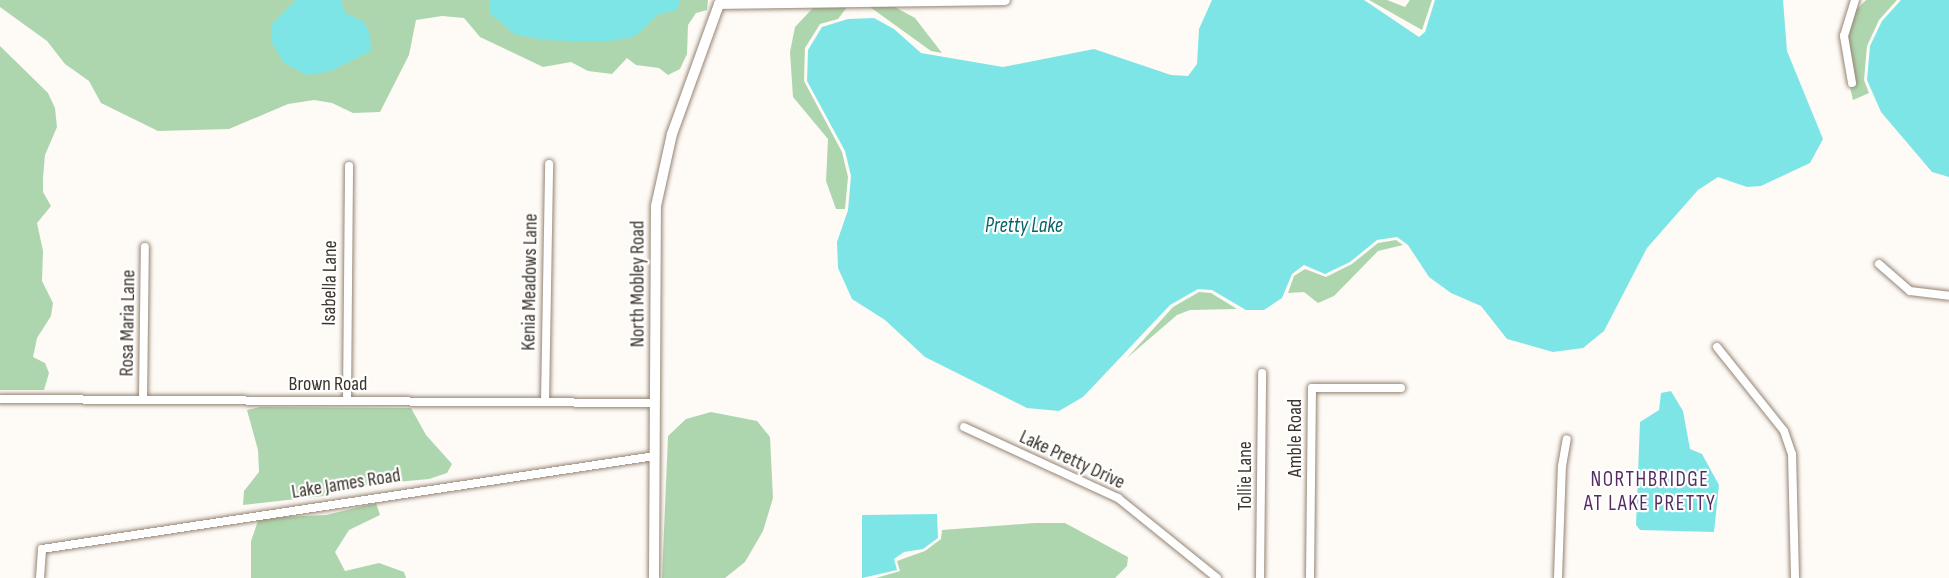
<!DOCTYPE html>
<style>
body{margin:0}
#map{position:relative;width:1949px;height:578px;overflow:hidden;background:#fefaf6;font-family:"Sofia Sans Condensed",sans-serif}
div>[style]{position:absolute}
[style*='--x']{left:calc(var(--x)*1px);top:calc(var(--y)*1px);width:calc(var(--w)*1px);rotate:calc(var(--a)*1deg)}
.green>*{inset:0;background:#aed6ae}
.water>*{inset:0;background:#7ee5e7}
.roads{filter:drop-shadow(0 0 2px #958473) drop-shadow(0 0 2px #958473)}
.street>*{height:8px;margin:-4px;padding:0 4px;transform-origin:4px;border-radius:4px;background:#fff}
.secondary>*{height:10px;margin:-5px;padding:0 5px;transform-origin:5px;border-radius:5px;background:#fff}
span{translate:-50% -50%;white-space:nowrap;text-align:center;line-height:1.15;-webkit-text-stroke:4.5px #fff;paint-order:stroke}
.street-label{font-size:20px;color:#3b342c}
.water-label{font-size:21px;color:#096466;font-style:italic}
.neighbourhood-label{font-size:21px;color:#552c61;letter-spacing:1.5px}
</style>
<div id="map">
<div class="green">
<i style="clip-path:polygon(0 0,708px 0,707px 10px,696px 13px,688px 25px,687px 54px,680px 69px,668px 75px,659px 68px,636px 65px,627px 58px,612px 74px,588px 71px,571px 62px,543px 67px,480px 37px,464px 18px,442px 16px,416px 20px,409px 55px,380px 112px,353px 113px,332px 103px,314px 100px,288px 104px,229px 129px,158px 131px,101px 103px,89px 81px,65px 64px,47px 41px,0 7px)"></i>
<i style="clip-path:polygon(1369px 0,1387px 0,1405px 7px,1410px 0,1432px 0,1422px 30px)"></i>
<i style="clip-path:polygon(1866px 0,1897px 0,1879px 20px,1867px 46px,1864px 80px,1869px 93px,1853px 100px,1850px 87px,1856px 86px,1848px 36px,1856px 10px)"></i>
<i style="clip-path:polygon(893px 6px,915px 18px,942px 53px,931px 51px,870px 7px)"></i>
<i style="clip-path:polygon(847px 7px,838px 19px,820px 24px,805px 48px,804px 81px,842px 152px,848px 177px,845px 209px,836px 209px,826px 181px,828px 139px,793px 97px,790px 52px,795px 27px,813px 8px)"></i>
<i style="clip-path:polygon(0 46px,48px 93px,55px 108px,57px 127px,45px 155px,43px 178px,43px 192px,51px 206px,37px 223px,43px 251px,42px 281px,53px 303px,51px 316px,37px 338px,33px 357px,45px 363px,49px 373px,44px 390px,0 390px)"></i>
<i style="clip-path:polygon(1396px 240px,1403px 245px,1378px 251px,1334px 296px,1318px 303px,1304px 292px,1288px 293px,1294px 276px,1305px 269px,1326px 277px,1352px 264px,1378px 243px)"></i>
<i style="clip-path:polygon(1199px 292px,1211px 293px,1237px 309px,1190px 310px,1177px 315px,1127px 358px,1173px 307px)"></i>
<i style="clip-path:polygon(260px 407px,411px 408px,426px 435px,452px 464px,447px 473px,429px 479px,343px 487px,323px 496px,243px 505px,244px 491px,259px 472px,258px 450px,247px 410px)"></i>
<i style="clip-path:polygon(711px 412px,757px 421px,770px 437px,773px 498px,763px 531px,745px 562px,725px 578px,662px 578px,668px 436px,686px 419px)"></i>
<i style="clip-path:polygon(376px 503px,380px 515px,349px 530px,335px 552px,345px 571px,379px 563px,404px 572px,406px 578px,251px 578px,251px 541px,259px 518px,326px 515px)"></i>
<i style="clip-path:polygon(1035px 523px,1065px 523px,1128px 557px,1127px 566px,1115px 578px,876px 578px,900px 571px,897px 561px,925px 551px,941px 539px,942px 530px)"></i>
</div>
<div class="water">
<i style="clip-path:polygon(296px 0,341px 0,345px 13px,363px 21px,370px 33px,371px 51px,331px 71px,307px 75px,284px 63px,271px 41px,271px 25px)"></i>
<i style="clip-path:polygon(489px 0,680px 0,677px 10px,659px 14px,634px 37px,604px 42px,544px 40px,514px 34px,490px 13px)"></i>
<i style="clip-path:polygon(1212px 0,1364px 0,1419px 37px,1425px 32px,1435px 0,1783px 0,1787px 51px,1823px 139px,1810px 163px,1761px 186px,1747px 187px,1718px 177px,1698px 190px,1647px 248px,1604px 331px,1583px 348px,1553px 352px,1507px 339px,1481px 306px,1451px 293px,1429px 277px,1408px 245px,1397px 237px,1377px 240px,1350px 262px,1325px 274px,1304px 265px,1292px 274px,1282px 298px,1264px 310px,1246px 310px,1212px 290px,1198px 289px,1170px 305px,1083px 397px,1059px 411px,1027px 408px,925px 357px,885px 320px,852px 299px,838px 268px,837px 242px,848px 210px,851px 176px,845px 151px,807px 81px,808px 50px,822px 27px,848px 19px,874px 18px,894px 29px,921px 53px,1003px 67px,1094px 49px,1171px 75px,1188px 76px,1197px 64px,1199px 29px)"></i>
<i style="clip-path:polygon(1901px 0,1949px 0,1949px 177px,1932px 172px,1881px 112px,1867px 80px,1870px 46px,1882px 21px)"></i>
<i style="clip-path:polygon(1671px 391px,1683px 411px,1690px 449px,1702px 454px,1719px 485px,1714px 532px,1640px 530px,1636px 525px,1640px 422px,1659px 410px,1661px 393px)"></i>
<i style="clip-path:polygon(937px 514px,938px 538px,923px 549px,904px 552px,894px 559px,897px 570px,862px 578px,862px 515px)"></i>
</div>
<div class="roads">
<div class="street">
<i style="--x:1852;--y:83;--w:48;--a:-99.7"></i>
<i style="--x:1844;--y:36;--w:38;--a:-73"></i>
<i style="--x:1879;--y:264;--w:41;--a:41.1"></i>
<i style="--x:1910;--y:291;--w:39;--a:7"></i>
<i style="--x:1717;--y:347;--w:107;--a:51.4"></i>
<i style="--x:1784;--y:431;--w:24;--a:71"></i>
<i style="--x:1792;--y:454;--w:124;--a:88.6"></i>
<i style="--x:0;--y:399;--w:655;--a:0.35"></i>
<i style="--x:143;--y:400;--w:153;--a:-89.3"></i>
<i style="--x:347;--y:401;--w:235;--a:-89.5"></i>
<i style="--x:545;--y:402;--w:238;--a:-89"></i>
<i style="--x:964;--y:427;--w:170;--a:24.8"></i>
<i style="--x:1118;--y:498;--w:127;--a:38.9"></i>
<i style="--x:40;--y:578;--w:29;--a:-86"></i>
<i style="--x:42;--y:549;--w:620;--a:-8.63"></i>
<i style="--x:1260;--y:578;--w:205;--a:-89.4"></i>
<i style="--x:1310;--y:578;--w:190;--a:-89.4"></i>
<i style="--x:1312;--y:388;--w:89;--a:0"></i>
<i style="--x:1558;--y:578;--w:112;--a:-88"></i>
<i style="--x:1562;--y:466;--w:27;--a:-80"></i>
</div>
<div class="secondary">
<i style="--x:654;--y:578;--w:372;--a:-89.7"></i>
<i style="--x:656;--y:206;--w:74;--a:-77.5"></i>
<i style="--x:672;--y:134;--w:138;--a:-70.1"></i>
<i style="--x:719;--y:4;--w:286;--a:-0.8"></i>
</div>
</div>
<div class="street-label">
<span style="left:530px;top:282px;rotate:-89deg">Kenia Meadows Lane</span>
<span style="left:330px;top:283px;rotate:-89deg">Isabella Lane</span>
<span style="left:638px;top:284px;rotate:-90deg">North Mobley Road</span>
<span style="left:128px;top:323px;rotate:-89deg">Rosa Maria Lane</span>
<span style="left:328px;top:384px">Brown Road</span>
<span style="left:1295px;top:438px;rotate:-90deg">Amble Road</span>
<span style="left:1072px;top:460px;rotate:25deg">Lake Pretty Drive</span>
<span style="left:1245px;top:476px;rotate:-90deg">Tollie Lane</span>
<span style="left:346px;top:484px;rotate:-9deg">Lake James Road</span>
</div>
<div class="water-label">
<span style="left:1024px;top:226px">Pretty Lake</span>
</div>
<div class="neighbourhood-label">
<span style="left:1650px;top:492px">NORTHBRIDGE<br>AT LAKE PRETTY</span>
</div>
</div>
